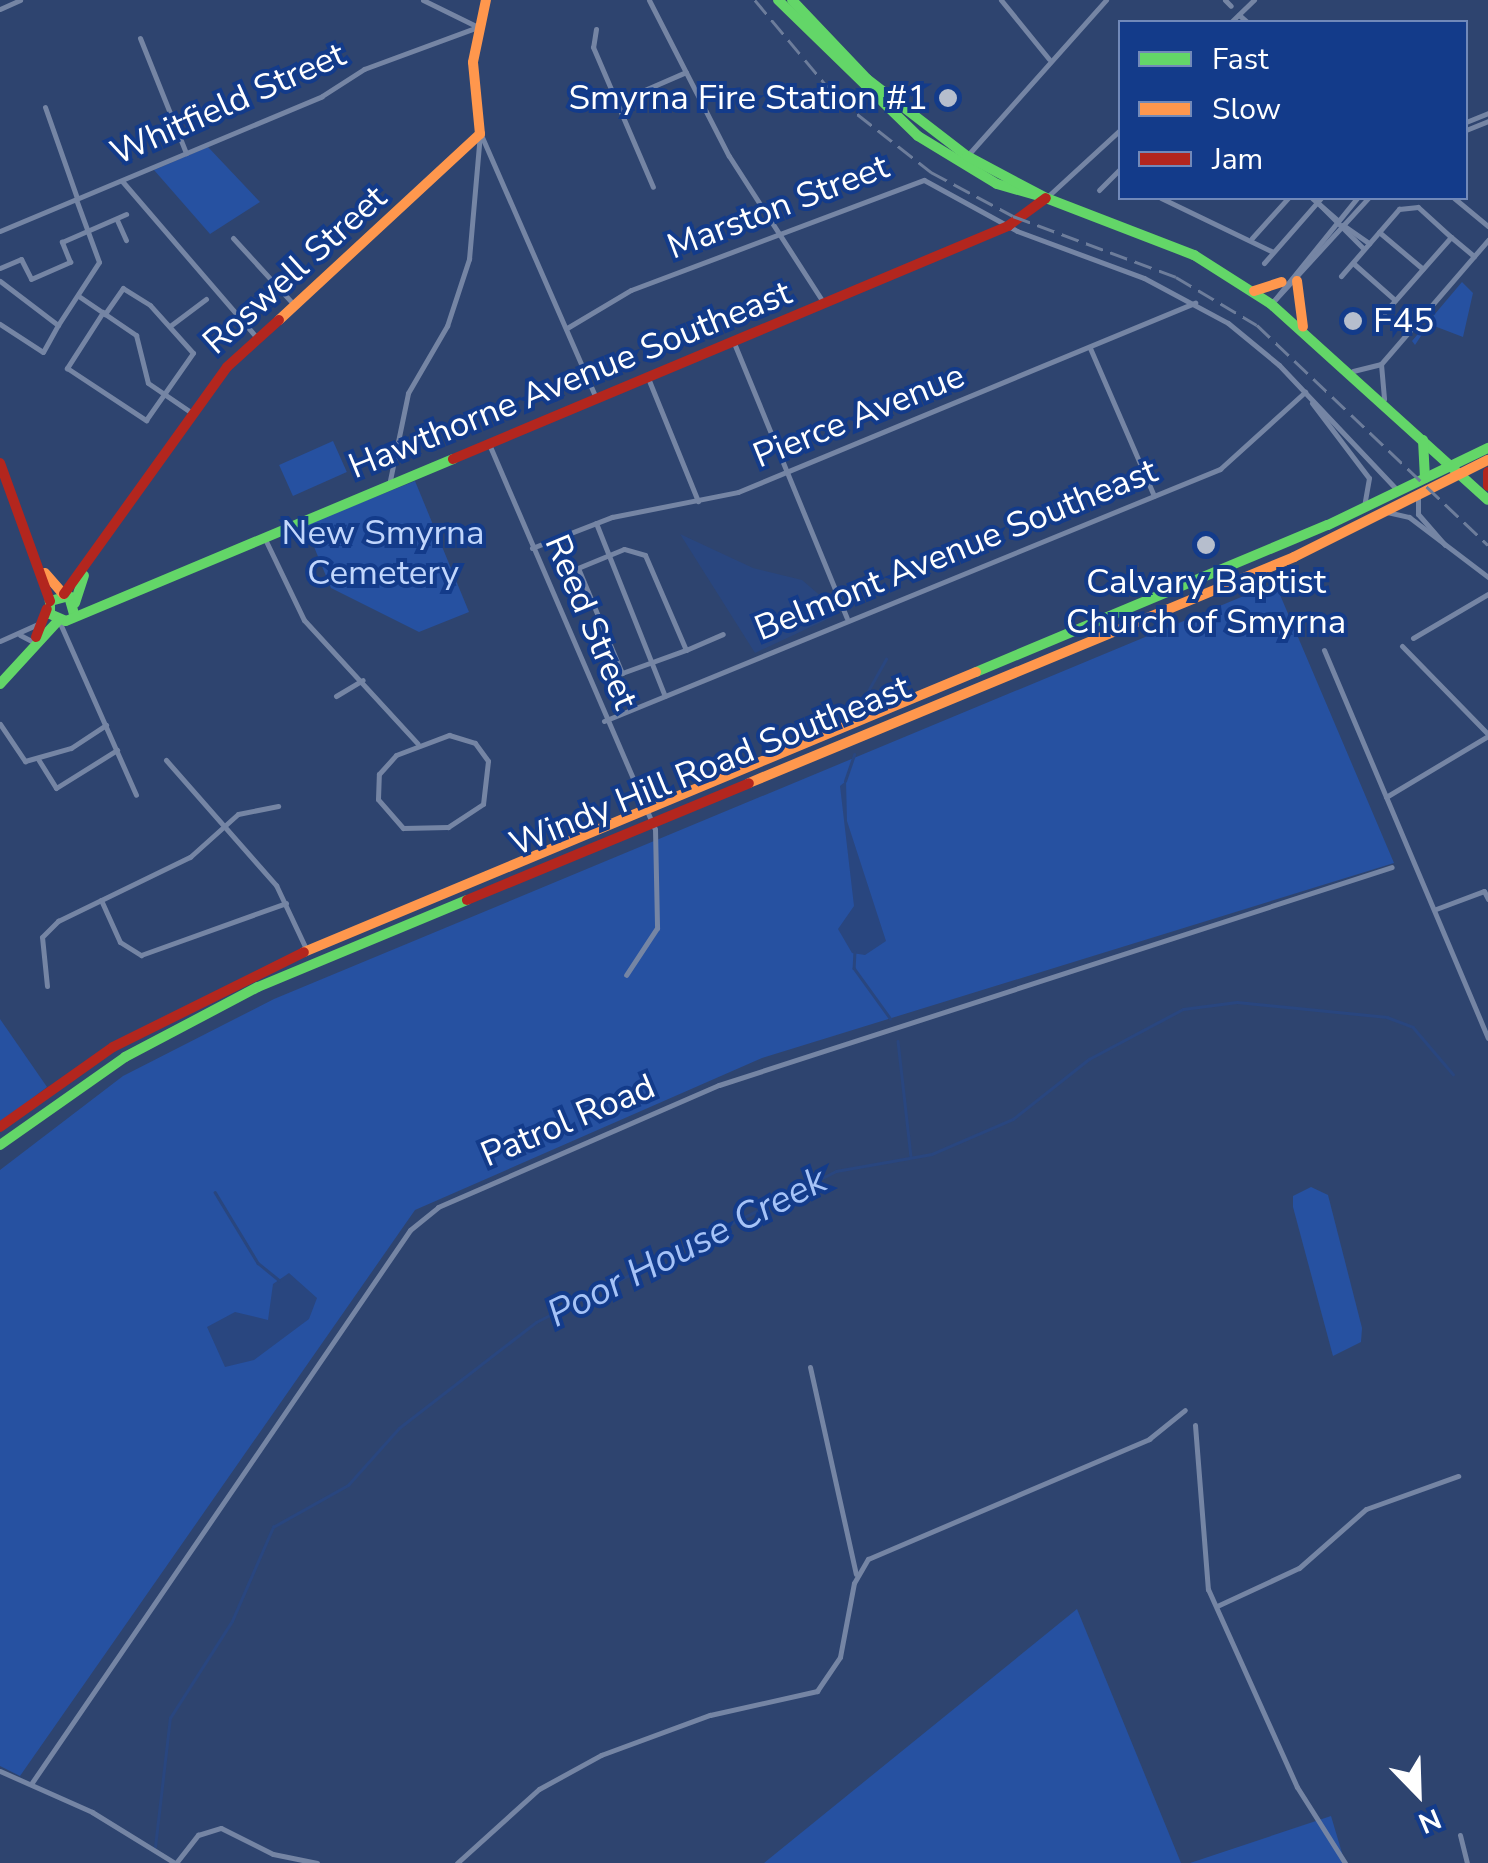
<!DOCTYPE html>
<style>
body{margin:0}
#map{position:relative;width:1488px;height:1863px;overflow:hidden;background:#2e446f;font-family:"Nunito Sans",sans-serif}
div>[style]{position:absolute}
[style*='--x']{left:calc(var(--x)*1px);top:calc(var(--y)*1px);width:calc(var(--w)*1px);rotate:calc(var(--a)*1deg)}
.green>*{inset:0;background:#2651a1;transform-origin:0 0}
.water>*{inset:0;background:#29467f}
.stream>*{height:2.5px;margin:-1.25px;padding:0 1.25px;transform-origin:1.25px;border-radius:1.25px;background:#29467f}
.street>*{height:5px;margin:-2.5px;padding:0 2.5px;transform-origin:2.5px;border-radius:2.5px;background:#7585a4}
.fast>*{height:10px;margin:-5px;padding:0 5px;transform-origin:5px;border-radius:5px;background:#63d668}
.slow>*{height:10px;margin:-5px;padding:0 5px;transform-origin:5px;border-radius:5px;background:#ff974d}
.jam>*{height:10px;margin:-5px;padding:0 5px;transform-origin:5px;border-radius:5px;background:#b3261e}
.rail>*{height:2.5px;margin-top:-1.25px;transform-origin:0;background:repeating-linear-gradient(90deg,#6d7d9b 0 18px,transparent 0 26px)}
.dots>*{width:28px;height:28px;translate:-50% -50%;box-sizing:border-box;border:5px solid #133b8a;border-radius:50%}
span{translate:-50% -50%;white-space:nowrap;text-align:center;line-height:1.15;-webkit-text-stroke:8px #133b8a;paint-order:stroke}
.poi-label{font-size:35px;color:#fff}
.right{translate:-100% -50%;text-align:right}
.left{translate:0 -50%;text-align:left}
.street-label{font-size:35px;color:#fff}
.park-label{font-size:35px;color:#c1d6fc}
.water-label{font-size:38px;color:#a6c3f7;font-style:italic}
.legend{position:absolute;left:1118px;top:20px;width:350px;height:180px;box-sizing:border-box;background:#133b8a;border:2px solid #7189b9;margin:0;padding:12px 18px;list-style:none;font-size:30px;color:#fff}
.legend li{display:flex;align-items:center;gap:20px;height:50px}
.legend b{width:50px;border:2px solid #7189b9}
.north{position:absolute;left:1368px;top:1743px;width:100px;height:100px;-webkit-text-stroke:8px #133b8a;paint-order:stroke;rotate:157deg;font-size:28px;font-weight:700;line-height:40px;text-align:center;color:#fff}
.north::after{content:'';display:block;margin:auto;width:35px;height:45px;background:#fff;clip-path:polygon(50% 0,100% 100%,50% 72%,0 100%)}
</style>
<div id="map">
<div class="green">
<i style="clip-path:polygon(208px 147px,260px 202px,210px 234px,154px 170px)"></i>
<i style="clip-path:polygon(1462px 282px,1473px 293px,1463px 337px,1429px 324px,1415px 345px,1412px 341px)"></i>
<i style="left:333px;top:441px;width:34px;height:59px;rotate:66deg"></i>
<i style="clip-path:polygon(415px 481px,469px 612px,419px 632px,331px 588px,305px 525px)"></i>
<i style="clip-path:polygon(1275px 583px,1394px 863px,762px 1058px,415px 1210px,20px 1776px,0 1766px,0 1170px,123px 1076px,274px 999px)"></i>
<i style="clip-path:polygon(0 1019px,47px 1087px,0 1123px)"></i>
<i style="clip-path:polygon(1311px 1187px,1328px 1195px,1362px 1328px,1361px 1342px,1333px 1356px,1293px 1207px,1293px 1196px)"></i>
<i style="clip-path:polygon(1077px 1609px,1181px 1863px,764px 1863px)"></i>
<i style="clip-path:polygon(1331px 1816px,1345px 1863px,1190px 1863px)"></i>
</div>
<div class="water">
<i style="clip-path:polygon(680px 534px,753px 568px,802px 580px,830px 604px,832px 617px,755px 653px)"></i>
<i style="clip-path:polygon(846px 781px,847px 821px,886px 941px,865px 955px,852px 953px,838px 929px,854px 906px,840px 786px)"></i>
<i style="clip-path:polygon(289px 1273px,317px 1298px,309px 1319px,254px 1360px,225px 1367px,207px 1327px,235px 1312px,268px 1320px,273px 1284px)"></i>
</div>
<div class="stream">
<i style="--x:859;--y:707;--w:55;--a:-60.6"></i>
<i style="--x:845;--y:781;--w:28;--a:-71"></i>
<i style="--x:855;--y:951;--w:17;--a:93"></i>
<i style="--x:854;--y:968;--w:62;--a:54.2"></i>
<i style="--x:898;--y:1041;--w:116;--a:83.6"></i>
<i style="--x:215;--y:1192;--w:83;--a:58.8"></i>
<i style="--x:258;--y:1263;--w:27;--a:39"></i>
<i style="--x:155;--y:1847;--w:130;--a:-83.4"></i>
<i style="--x:170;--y:1718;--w:115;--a:-57.4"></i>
<i style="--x:232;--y:1621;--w:103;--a:-66.4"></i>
<i style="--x:273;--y:1527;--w:86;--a:-29.2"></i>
<i style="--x:348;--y:1485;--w:76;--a:-48.2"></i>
<i style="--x:399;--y:1428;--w:173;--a:-37.7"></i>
<i style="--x:536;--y:1322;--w:336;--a:-26.7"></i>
<i style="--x:836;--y:1171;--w:97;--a:-10"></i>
<i style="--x:932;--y:1154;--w:88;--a:-23.4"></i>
<i style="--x:1013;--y:1119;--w:97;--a:-38.3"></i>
<i style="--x:1089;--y:1059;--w:106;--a:-28"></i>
<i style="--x:1183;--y:1009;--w:54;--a:-7.4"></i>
<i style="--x:1237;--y:1002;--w:151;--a:5.7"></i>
<i style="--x:1387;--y:1017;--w:28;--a:21"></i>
<i style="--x:1413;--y:1027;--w:62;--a:49.6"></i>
</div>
<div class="street">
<i style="--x:423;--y:0;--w:59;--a:26.1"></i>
<i style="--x:649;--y:0;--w:175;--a:62.9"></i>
<i style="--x:729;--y:156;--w:174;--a:57.2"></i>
<i style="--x:1001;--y:0;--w:76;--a:50.9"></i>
<i style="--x:1225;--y:0;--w:8;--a:45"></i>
<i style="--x:0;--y:9;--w:22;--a:-24"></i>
<i style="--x:1239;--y:15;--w:11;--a:41"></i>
<i style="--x:1231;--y:22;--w:32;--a:-44"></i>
<i style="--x:596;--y:29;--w:18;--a:99"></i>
<i style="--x:593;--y:47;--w:152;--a:66.8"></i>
<i style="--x:140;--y:38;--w:124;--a:68.2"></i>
<i style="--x:617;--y:102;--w:75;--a:-23.5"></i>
<i style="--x:45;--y:107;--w:96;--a:70.6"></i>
<i style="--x:1466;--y:122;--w:24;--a:-22"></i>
<i style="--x:1466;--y:130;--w:24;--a:-22"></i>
<i style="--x:482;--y:137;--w:285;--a:66.4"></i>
<i style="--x:967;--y:156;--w:209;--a:-48.3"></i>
<i style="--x:122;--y:181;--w:207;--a:49.3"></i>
<i style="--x:1099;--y:190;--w:30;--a:-45"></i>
<i style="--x:1046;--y:198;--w:100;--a:-42.6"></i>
<i style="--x:1161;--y:198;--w:124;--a:25.7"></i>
<i style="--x:1312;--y:198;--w:33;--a:41"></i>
<i style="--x:1454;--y:198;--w:44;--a:39.5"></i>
<i style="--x:1317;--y:202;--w:66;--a:45"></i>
<i style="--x:117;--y:220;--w:22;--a:66"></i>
<i style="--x:1343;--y:225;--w:32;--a:35"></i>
<i style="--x:0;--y:231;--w:349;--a:-22.7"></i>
<i style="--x:322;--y:96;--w:50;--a:-32.7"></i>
<i style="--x:364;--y:69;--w:121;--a:-20.2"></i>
<i style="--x:1379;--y:232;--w:57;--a:40.1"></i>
<i style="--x:1451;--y:237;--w:30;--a:40"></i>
<i style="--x:233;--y:238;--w:92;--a:47.6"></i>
<i style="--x:1252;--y:238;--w:54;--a:-48"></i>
<i style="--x:1264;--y:263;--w:86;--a:-48.8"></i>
<i style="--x:1353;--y:263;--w:56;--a:41.4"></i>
<i style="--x:0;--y:268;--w:23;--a:-23"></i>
<i style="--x:21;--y:259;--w:22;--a:63"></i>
<i style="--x:31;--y:279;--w:43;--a:-23.6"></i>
<i style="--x:70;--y:262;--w:22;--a:-112"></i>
<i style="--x:62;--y:242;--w:70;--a:-23.6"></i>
<i style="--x:1341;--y:276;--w:89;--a:-49.1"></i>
<i style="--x:1399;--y:209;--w:19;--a:-6"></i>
<i style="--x:1418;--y:207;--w:45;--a:42.3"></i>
<i style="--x:1451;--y:237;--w:101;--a:131.4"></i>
<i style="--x:0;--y:281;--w:73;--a:37.2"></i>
<i style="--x:58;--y:325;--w:75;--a:-56.9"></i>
<i style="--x:99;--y:262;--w:67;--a:-110.1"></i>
<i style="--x:80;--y:297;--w:68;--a:34.2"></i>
<i style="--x:136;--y:335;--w:49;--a:76"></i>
<i style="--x:148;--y:383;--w:53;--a:34.3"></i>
<i style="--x:1272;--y:303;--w:135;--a:-51"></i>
<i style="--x:1271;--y:304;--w:144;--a:-47.5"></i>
<i style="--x:103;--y:312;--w:67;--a:122.7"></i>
<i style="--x:67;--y:368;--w:95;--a:33.4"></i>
<i style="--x:146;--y:420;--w:82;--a:-55"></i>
<i style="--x:193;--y:353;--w:64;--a:-131.9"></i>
<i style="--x:150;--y:305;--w:32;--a:-148"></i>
<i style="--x:123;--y:288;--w:32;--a:125"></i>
<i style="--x:0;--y:324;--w:51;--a:33.1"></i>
<i style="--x:43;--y:352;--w:31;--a:-61"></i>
<i style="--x:170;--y:326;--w:45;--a:-36.9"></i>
<i style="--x:567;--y:328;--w:74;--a:-30.7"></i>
<i style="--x:631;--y:290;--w:313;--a:-20.6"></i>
<i style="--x:924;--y:180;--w:106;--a:28.7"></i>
<i style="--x:1017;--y:231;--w:135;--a:20.3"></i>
<i style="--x:1144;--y:278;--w:95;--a:28.2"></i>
<i style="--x:1228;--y:323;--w:66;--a:39.5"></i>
<i style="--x:1279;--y:365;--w:173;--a:46.6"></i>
<i style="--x:734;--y:343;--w:297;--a:67.7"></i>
<i style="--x:1090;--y:348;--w:161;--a:66.6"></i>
<i style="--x:1381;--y:364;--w:35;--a:85"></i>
<i style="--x:1353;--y:371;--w:29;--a:-14"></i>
<i style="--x:1381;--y:364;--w:164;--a:-49.2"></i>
<i style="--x:648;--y:378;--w:133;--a:67.9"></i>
<i style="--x:1312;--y:403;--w:94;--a:52.8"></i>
<i style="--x:1369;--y:478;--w:28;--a:100"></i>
<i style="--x:489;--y:444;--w:419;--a:66.7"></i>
<i style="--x:655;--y:829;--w:99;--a:88.8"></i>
<i style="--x:657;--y:928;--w:56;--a:123.4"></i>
<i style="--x:389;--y:485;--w:94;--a:-78.3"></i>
<i style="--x:408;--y:393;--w:78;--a:-59.8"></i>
<i style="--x:447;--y:326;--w:71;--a:-71.8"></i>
<i style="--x:469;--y:259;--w:125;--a:-85"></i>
<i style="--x:1418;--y:497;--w:17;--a:90"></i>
<i style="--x:1418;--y:514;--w:41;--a:48.9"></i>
<i style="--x:1387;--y:512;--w:23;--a:13"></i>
<i style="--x:1409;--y:517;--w:99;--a:37.2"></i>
<i style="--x:596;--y:523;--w:186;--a:68.3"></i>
<i style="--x:265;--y:539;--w:90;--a:64.3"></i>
<i style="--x:304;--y:620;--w:168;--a:47.4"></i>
<i style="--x:532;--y:548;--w:86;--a:-21.2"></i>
<i style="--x:612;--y:517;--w:128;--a:-11.2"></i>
<i style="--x:738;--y:492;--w:495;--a:-22.5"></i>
<i style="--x:59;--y:621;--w:190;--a:66.1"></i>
<i style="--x:20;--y:635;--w:13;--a:27"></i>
<i style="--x:1413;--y:638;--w:87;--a:-30.4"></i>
<i style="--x:0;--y:641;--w:42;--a:-24.1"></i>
<i style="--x:1402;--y:646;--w:123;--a:45.7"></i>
<i style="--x:686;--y:650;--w:103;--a:-113.3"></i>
<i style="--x:645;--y:555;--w:22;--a:-164"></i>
<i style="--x:624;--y:549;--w:50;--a:157.6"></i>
<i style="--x:578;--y:568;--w:114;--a:67.3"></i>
<i style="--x:622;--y:673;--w:68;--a:-19.8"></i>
<i style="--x:686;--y:650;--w:40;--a:-23.4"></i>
<i style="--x:1324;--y:650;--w:421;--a:67.1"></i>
<i style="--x:336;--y:696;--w:31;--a:-31"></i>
<i style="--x:604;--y:721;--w:666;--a:-22.25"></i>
<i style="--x:1220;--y:469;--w:115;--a:-42.2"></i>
<i style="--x:0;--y:724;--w:45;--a:56"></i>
<i style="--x:25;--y:761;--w:48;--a:-15.8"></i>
<i style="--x:71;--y:748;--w:42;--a:-33.3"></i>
<i style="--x:449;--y:735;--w:27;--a:17"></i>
<i style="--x:475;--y:743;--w:22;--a:54"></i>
<i style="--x:488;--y:761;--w:43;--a:96.6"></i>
<i style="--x:483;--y:804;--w:42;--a:146.7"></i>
<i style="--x:448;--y:827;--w:45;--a:178.7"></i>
<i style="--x:403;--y:828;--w:38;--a:-131"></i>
<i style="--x:378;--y:799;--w:25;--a:-88"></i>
<i style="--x:379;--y:774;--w:25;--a:-48"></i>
<i style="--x:396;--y:755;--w:57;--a:-20.7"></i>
<i style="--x:38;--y:759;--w:34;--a:58"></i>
<i style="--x:56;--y:788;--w:72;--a:-31.9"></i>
<i style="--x:166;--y:760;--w:167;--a:48.7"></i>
<i style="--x:276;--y:885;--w:73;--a:64.8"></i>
<i style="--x:1386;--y:797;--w:119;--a:-30.9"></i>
<i style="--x:101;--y:900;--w:46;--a:65.7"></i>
<i style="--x:120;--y:942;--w:25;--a:32"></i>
<i style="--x:141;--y:955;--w:154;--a:-19.7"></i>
<i style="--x:1436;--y:909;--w:51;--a:-20.6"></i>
<i style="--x:1484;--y:891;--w:9;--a:63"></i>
<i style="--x:47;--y:986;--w:49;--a:-95.8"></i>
<i style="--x:42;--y:937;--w:23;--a:-45"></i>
<i style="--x:58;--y:921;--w:147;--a:-25.9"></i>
<i style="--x:190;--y:857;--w:64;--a:-41.9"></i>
<i style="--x:238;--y:814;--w:41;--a:-11.3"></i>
<i style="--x:810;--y:1367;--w:212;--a:77.5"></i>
<i style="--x:1195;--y:1425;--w:165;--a:85.5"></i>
<i style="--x:1208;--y:1589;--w:217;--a:65.8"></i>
<i style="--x:1297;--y:1787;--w:90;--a:57.7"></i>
<i style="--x:1217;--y:1606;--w:90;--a:-24.9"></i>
<i style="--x:1299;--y:1568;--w:89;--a:-41.4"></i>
<i style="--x:1366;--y:1509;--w:98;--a:-19.7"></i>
<i style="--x:0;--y:1771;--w:101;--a:24"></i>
<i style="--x:92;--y:1812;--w:97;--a:31.6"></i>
<i style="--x:31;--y:1784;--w:671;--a:-55.62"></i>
<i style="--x:410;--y:1230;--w:36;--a:-39"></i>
<i style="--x:438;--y:1207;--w:306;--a:-23.5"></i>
<i style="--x:719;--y:1085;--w:707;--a:-17.95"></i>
<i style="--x:1460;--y:1835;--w:29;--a:76"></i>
<i style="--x:176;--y:1863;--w:36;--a:-52"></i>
<i style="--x:198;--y:1835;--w:24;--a:-17"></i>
<i style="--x:221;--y:1828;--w:58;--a:26.6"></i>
<i style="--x:273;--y:1854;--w:45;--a:11.6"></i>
<i style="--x:457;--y:1863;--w:110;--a:-42.1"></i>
<i style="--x:539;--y:1789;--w:71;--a:-28.7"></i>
<i style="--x:601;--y:1755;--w:116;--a:-20.2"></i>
<i style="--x:710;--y:1715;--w:110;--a:-12.6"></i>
<i style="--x:817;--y:1691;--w:41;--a:-55.9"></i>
<i style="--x:840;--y:1657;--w:75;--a:-79.3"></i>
<i style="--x:854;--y:1583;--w:28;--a:-60"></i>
<i style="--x:868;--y:1559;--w:306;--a:-23.1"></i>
<i style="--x:1149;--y:1439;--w:46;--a:-38.9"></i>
</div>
<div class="fast">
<i style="--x:778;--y:0;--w:195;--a:44.2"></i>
<i style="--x:918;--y:136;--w:92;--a:31.3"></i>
<i style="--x:997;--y:184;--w:51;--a:15.9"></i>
<i style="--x:792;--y:0;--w:109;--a:46.5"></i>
<i style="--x:867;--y:79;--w:126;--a:37.6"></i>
<i style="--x:967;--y:156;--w:89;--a:28"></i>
<i style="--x:1046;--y:198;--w:159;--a:21.1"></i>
<i style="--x:1194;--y:255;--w:91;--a:32.5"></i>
<i style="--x:1271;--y:304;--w:292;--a:42.1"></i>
<i style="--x:1423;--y:440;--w:38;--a:87"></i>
<i style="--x:75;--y:603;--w:29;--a:-72"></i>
<i style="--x:74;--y:614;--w:19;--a:-106"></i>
<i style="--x:69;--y:596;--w:20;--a:165"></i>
<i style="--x:50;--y:601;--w:13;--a:90"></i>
<i style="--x:50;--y:614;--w:17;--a:24"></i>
<i style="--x:66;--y:621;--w:420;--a:-22.7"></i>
<i style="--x:976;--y:672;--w:381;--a:-22.7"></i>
<i style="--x:1328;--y:525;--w:178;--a:-25.7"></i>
<i style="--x:0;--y:684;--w:86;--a:-47.4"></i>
<i style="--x:0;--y:1145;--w:153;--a:-35.1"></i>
<i style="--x:125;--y:1057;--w:150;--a:-27.8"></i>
<i style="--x:258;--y:987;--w:226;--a:-22.6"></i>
</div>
<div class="slow">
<i style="--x:1297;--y:281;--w:46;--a:82.6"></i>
<i style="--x:1254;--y:291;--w:29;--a:-18"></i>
<i style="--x:279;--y:320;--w:274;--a:-42.8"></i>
<i style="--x:480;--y:134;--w:72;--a:-95.6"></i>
<i style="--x:473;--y:62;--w:63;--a:-78.2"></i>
<i style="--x:45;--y:573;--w:28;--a:49"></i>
<i style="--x:749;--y:783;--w:590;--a:-22.52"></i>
<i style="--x:1294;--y:557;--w:217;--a:-26.6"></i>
<i style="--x:304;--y:952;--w:728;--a:-22.62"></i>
</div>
<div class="jam">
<i style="--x:453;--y:459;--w:602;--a:-22.77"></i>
<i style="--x:1008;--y:226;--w:47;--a:-36.4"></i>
<i style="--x:0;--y:463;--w:147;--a:70.1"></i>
<i style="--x:1488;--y:472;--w:14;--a:90"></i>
<i style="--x:64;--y:594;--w:279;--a:-54.3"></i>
<i style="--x:227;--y:367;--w:70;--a:-42.1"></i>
<i style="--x:36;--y:637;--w:30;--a:-69"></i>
<i style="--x:467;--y:900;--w:305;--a:-22.5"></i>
<i style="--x:0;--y:1127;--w:138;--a:-35.3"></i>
<i style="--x:113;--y:1047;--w:213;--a:-26.4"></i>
</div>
<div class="rail">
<i style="--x:755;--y:0;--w:128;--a:50.1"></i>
<i style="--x:837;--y:98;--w:120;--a:38.2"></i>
<i style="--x:931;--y:172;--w:93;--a:28.2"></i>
<i style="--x:1013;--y:216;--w:174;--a:20.5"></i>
<i style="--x:1176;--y:277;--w:94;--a:30.7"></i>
<i style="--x:1257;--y:325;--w:319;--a:43.6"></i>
</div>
<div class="dots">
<i style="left:948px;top:98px;background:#b6becd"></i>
<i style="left:1353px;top:321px;background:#b6becd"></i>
<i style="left:1206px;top:545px;background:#b6becd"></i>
</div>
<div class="poi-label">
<span class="right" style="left:928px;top:98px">Smyrna Fire Station #1</span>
<span class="left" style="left:1373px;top:321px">F45</span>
<span style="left:1206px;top:602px">Calvary Baptist<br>Church of Smyrna</span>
</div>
<div class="street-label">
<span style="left:228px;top:104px;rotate:-24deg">Whitfield Street</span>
<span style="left:778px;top:207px;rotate:-21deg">Marston Street</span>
<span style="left:295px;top:270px;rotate:-42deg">Roswell Street</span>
<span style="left:570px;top:380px;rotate:-22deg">Hawthorne Avenue Southeast</span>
<span style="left:859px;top:416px;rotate:-22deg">Pierce Avenue</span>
<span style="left:956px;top:550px;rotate:-22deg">Belmont Avenue Southeast</span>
<span style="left:591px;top:622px;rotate:67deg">Reed Street</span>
<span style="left:710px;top:766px;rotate:-22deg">Windy Hill Road Southeast</span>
<span style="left:568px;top:1121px;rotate:-23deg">Patrol Road</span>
</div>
<div class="park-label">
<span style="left:383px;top:553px">New Smyrna<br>Cemetery</span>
</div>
<div class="water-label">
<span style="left:687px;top:1247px;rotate:-27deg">Poor House Creek</span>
</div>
<ul class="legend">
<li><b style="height:12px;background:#63d668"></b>Fast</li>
<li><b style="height:12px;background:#ff974d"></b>Slow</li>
<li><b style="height:12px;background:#b3261e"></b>Jam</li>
</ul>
<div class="north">N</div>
</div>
